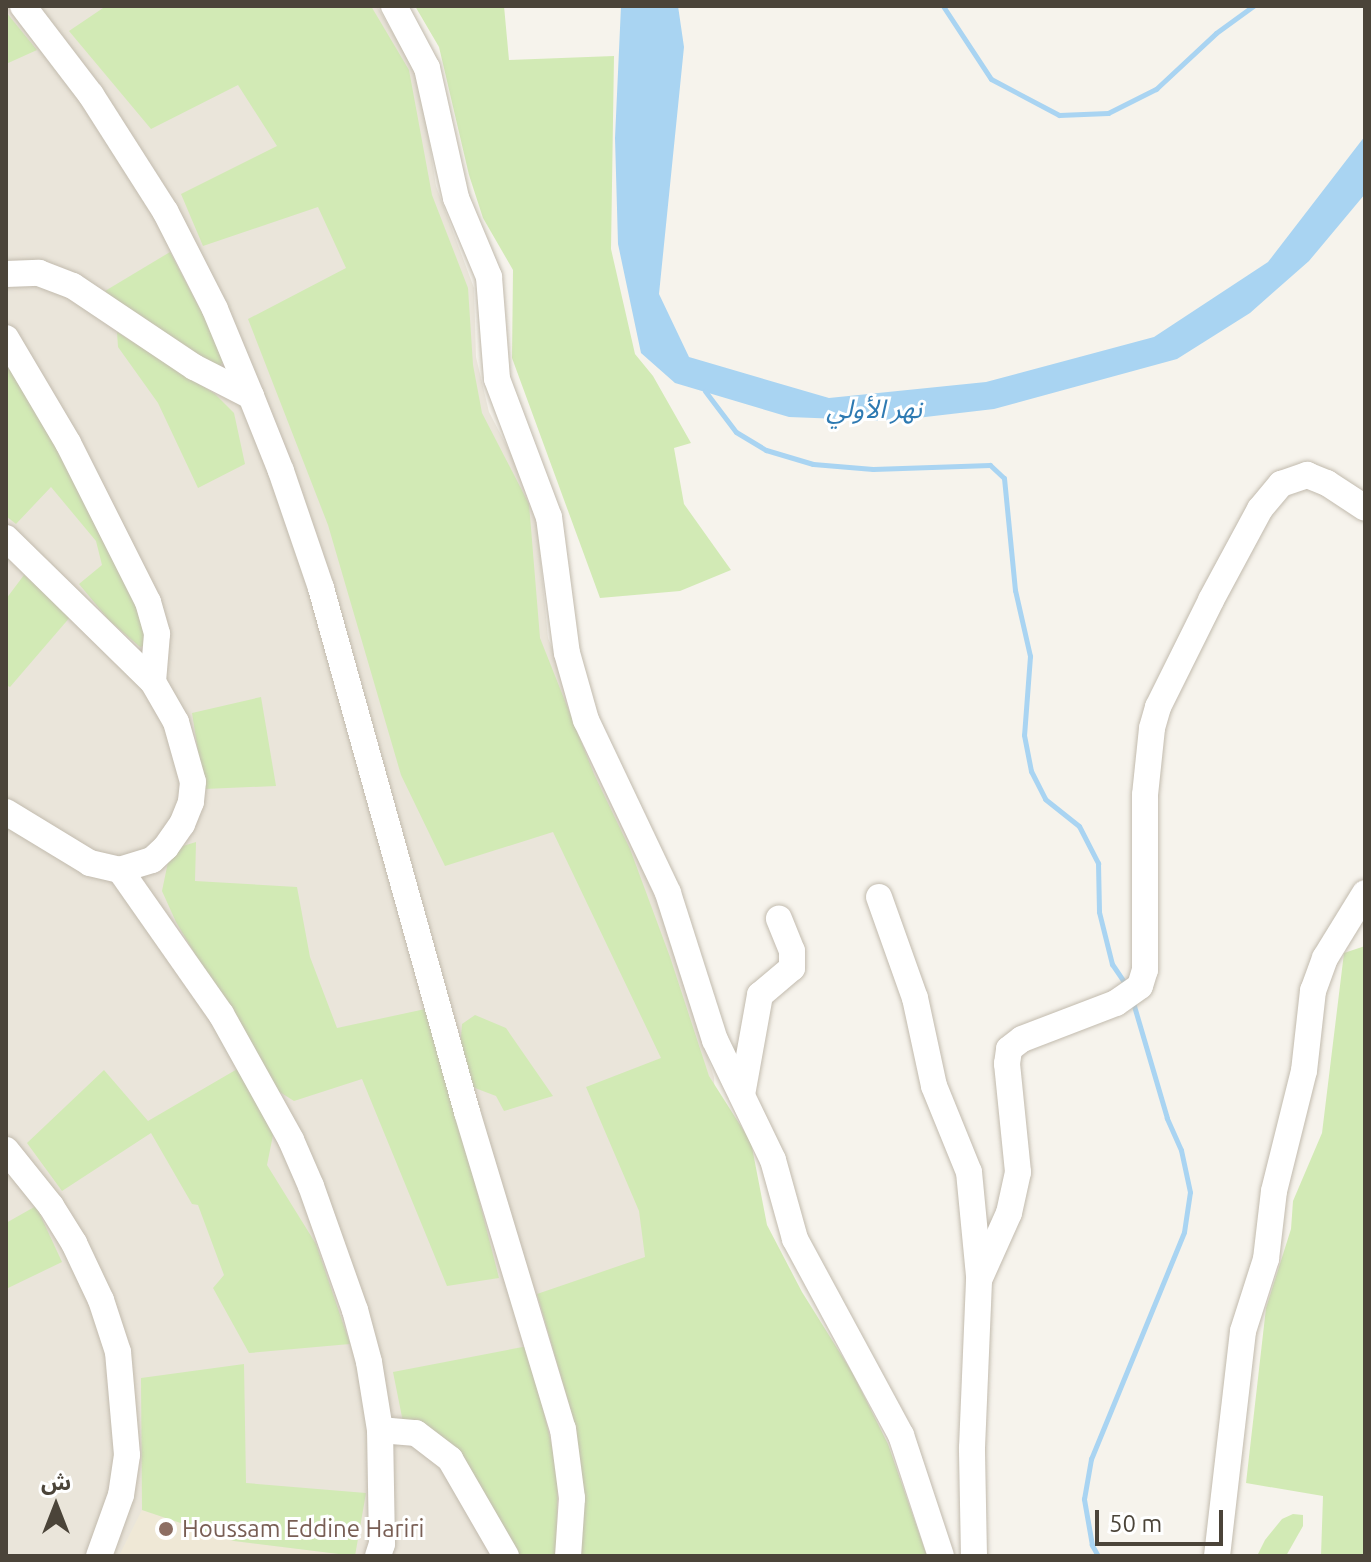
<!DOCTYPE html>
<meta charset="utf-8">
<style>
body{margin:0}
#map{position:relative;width:1371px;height:1562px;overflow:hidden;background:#f6f3ec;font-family:Ubuntu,"Noto Sans Arabic",sans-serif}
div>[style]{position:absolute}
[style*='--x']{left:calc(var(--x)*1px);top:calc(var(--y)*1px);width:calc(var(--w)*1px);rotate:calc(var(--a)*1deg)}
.residential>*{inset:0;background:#eae5da}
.education>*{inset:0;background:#efe8d6}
.green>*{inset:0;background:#d2eab5}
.water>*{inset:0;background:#a9d4f2}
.stream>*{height:5px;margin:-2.5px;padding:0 2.5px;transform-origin:2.5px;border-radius:2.5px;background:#a9d4f2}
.roads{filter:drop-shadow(0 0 2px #c2bbae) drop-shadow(0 0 2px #c2bbae)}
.minor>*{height:26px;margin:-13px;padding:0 13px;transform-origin:13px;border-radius:13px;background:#fff}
.dots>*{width:22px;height:22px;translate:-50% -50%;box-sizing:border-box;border:4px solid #fff;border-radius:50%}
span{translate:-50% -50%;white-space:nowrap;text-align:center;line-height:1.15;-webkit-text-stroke:6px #fff;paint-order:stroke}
.education-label{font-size:24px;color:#785e54}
.left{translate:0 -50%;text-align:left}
.water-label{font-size:26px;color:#2e7ab2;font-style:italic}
.frame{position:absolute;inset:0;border:8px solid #4b4439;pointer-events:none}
.north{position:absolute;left:16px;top:1466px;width:80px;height:80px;-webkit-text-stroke:6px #fff;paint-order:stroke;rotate:0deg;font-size:22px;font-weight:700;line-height:32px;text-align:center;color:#4b4439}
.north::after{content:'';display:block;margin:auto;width:28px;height:36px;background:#4b4439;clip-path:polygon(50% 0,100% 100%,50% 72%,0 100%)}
.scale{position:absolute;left:1095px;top:1510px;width:128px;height:36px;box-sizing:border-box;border:4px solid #4b4439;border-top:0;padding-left:10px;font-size:24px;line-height:28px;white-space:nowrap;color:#4b4439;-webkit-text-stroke:6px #fff;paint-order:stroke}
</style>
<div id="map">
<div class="residential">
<i style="clip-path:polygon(6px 6px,377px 6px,420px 79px,436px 186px,474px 288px,476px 357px,489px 412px,535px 500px,548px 638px,660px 910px,714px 1077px,720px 1227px,749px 1556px,6px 1556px)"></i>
</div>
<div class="education">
<i style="clip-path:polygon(142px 1510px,234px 1541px,355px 1556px,119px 1556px)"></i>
</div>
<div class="green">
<i style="clip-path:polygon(106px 6px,371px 6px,409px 70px,432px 195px,468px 288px,473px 365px,482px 413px,529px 504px,540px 638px,594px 774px,630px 849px,670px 957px,709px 1076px,751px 1142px,767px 1225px,802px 1292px,852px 1372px,888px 1444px,927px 1556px,577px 1556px,582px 1479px,571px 1411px,537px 1294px,645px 1257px,639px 1211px,586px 1087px,661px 1058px,553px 832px,445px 866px,401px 775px,328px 525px,248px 319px,346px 268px,318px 207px,203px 246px,181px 194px,277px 146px,238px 85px,151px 129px,69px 31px)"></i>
<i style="clip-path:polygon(415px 6px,504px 6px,509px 60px,614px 56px,611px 249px,635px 354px,653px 376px,691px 443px,674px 448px,684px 504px,731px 570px,680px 591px,600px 598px,512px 358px,513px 270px,483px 218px,469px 175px,439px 47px)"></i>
<i style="clip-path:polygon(6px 12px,37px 50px,6px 64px)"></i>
<i style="clip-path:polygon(170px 252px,219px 345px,223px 362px,219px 367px,132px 314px,105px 291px)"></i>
<i style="clip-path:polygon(117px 332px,215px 394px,234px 413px,245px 464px,198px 488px,158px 403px,118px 347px)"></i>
<i style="clip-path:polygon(6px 353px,107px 529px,151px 644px,140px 647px,109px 620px,79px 584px,102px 565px,96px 541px,51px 487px,16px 524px,6px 516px)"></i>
<i style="clip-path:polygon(24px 575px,71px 616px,10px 687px,6px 685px,6px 599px)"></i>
<i style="clip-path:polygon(261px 697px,276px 786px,204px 789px,192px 713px)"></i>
<i style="clip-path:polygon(196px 842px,195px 881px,297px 887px,310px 957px,337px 1028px,430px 1008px,499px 1278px,447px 1286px,362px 1079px,294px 1101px,275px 1089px,176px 922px,162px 891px,168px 862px,183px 846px)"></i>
<i style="clip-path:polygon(1365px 946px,1365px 1556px,1321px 1556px,1323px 1496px,1246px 1483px,1266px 1308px,1291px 1229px,1293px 1201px,1322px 1133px,1344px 953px)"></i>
<i style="clip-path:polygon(475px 1015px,506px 1028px,553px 1096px,504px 1111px,496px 1096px,467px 1085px,460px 1049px,462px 1024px)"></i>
<i style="clip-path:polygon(239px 1068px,273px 1135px,267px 1165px,316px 1244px,350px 1344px,249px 1353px,213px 1288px,224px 1275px,198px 1205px,192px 1204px,151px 1133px,62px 1191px,27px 1143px,104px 1070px,148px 1121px)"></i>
<i style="clip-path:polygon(36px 1206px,62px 1262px,6px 1289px,6px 1223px)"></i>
<i style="clip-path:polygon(528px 1346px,558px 1472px,556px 1556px,515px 1556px,403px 1422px,393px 1372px)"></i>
<i style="clip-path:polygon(244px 1364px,246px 1483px,366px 1493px,355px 1556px,234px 1541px,142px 1510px,141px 1378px)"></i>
<i style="clip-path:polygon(1293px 1514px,1303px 1515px,1303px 1526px,1286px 1556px,1257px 1556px,1265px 1540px,1282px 1519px)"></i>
</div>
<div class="water">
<i style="clip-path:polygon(621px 6px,678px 6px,684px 47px,659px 294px,689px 357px,829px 398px,986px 382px,1154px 337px,1268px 262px,1365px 136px,1365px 194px,1309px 261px,1250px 313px,1177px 359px,994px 409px,891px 421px,789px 417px,675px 383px,641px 353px,618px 244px,615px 138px)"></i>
</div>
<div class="stream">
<i style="--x:943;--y:6;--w:87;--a:56.7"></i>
<i style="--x:991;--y:79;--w:77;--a:27.9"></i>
<i style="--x:1059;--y:115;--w:49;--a:-2.3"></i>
<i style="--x:1108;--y:113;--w:54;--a:-26.6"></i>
<i style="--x:1156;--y:89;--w:82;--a:-43"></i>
<i style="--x:1216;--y:33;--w:46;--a:-36.1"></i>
<i style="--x:705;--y:391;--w:51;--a:52.9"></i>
<i style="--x:736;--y:432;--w:35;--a:31"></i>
<i style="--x:766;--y:450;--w:49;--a:16.6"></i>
<i style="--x:813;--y:464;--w:60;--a:4.8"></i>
<i style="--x:873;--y:469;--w:117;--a:-2"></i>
<i style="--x:990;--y:465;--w:19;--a:43"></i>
<i style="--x:1004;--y:478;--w:113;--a:84.4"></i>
<i style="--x:1015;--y:590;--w:68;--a:77.2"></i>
<i style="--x:1030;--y:656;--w:79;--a:94.3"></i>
<i style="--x:1024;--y:735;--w:37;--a:79"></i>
<i style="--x:1031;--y:771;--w:31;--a:63"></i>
<i style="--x:1045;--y:799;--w:43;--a:38.5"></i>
<i style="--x:1079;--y:826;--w:42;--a:62.8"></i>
<i style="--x:1098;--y:863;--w:49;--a:88.8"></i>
<i style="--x:1099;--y:912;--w:54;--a:76"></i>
<i style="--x:1112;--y:964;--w:27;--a:56"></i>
<i style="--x:1098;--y:1556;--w:13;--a:-119"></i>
<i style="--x:1092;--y:1545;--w:47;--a:-99.9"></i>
<i style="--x:1084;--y:1499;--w:41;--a:-80.1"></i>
<i style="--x:1091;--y:1459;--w:245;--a:-67.7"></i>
<i style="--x:1184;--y:1232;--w:40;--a:-81.5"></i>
<i style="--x:1190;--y:1192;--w:43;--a:-102.1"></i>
<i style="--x:1181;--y:1150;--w:35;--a:-114"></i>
<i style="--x:1167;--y:1118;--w:124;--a:-106.4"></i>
</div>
<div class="roads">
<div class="minor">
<i style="--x:394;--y:6;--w:70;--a:62"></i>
<i style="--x:427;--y:68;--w:133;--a:77.4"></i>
<i style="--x:456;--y:198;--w:86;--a:67.3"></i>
<i style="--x:489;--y:277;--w:102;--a:85.5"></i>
<i style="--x:497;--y:379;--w:147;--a:69.4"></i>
<i style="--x:549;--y:517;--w:137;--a:82.5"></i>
<i style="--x:567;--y:653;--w:70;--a:74.2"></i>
<i style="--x:586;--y:720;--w:191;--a:64.6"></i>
<i style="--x:668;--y:893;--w:154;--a:72.3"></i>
<i style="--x:715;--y:1040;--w:133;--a:64.2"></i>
<i style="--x:773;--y:1160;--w:82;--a:74.4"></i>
<i style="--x:795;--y:1239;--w:223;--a:61.6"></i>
<i style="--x:901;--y:1435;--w:127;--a:71.7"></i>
<i style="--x:6;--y:274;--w:33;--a:-2"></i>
<i style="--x:39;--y:273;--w:36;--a:21"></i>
<i style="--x:73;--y:286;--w:146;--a:33.8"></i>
<i style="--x:194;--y:367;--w:64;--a:27"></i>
<i style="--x:251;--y:396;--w:94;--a:-112.5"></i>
<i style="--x:215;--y:309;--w:110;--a:-117"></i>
<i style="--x:165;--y:211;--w:138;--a:-122.5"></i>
<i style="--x:91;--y:95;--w:112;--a:-127.4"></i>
<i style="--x:6;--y:338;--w:122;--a:59.4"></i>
<i style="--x:68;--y:443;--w:178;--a:63.3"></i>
<i style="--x:148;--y:602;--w:33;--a:74"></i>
<i style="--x:157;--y:634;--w:48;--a:94.8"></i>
<i style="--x:251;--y:396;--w:81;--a:68.2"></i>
<i style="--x:281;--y:471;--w:124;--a:71.1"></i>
<i style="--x:321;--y:588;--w:544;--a:74.43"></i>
<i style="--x:467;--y:1112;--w:331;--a:73.2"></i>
<i style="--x:563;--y:1429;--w:70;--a:82.6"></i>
<i style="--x:572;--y:1498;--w:58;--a:93.9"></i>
<i style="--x:6;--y:538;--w:206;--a:44.4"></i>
<i style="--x:153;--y:682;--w:46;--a:60.1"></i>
<i style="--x:176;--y:722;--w:62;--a:74.2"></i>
<i style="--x:193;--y:782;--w:20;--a:96"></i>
<i style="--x:191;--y:802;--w:24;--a:112"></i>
<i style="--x:182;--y:824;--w:28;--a:125"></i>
<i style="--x:166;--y:847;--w:19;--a:137"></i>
<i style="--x:152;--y:860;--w:34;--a:163"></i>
<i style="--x:120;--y:870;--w:31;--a:-167"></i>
<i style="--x:90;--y:863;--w:98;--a:-148.7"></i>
<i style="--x:120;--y:870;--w:176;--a:55"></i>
<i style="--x:221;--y:1014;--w:144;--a:60.9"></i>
<i style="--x:291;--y:1140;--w:50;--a:66.5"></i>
<i style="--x:311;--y:1186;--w:132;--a:70.5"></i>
<i style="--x:355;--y:1310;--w:54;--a:74.9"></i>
<i style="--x:369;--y:1362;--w:69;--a:80.8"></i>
<i style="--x:380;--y:1430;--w:36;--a:5"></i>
<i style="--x:416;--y:1433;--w:43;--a:37.4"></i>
<i style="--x:450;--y:1459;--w:112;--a:60"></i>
<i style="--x:879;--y:897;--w:107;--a:70.4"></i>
<i style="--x:915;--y:998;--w:90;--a:77.8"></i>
<i style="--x:934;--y:1086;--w:93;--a:67.9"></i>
<i style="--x:969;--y:1172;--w:104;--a:84.5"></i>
<i style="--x:742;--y:1095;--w:102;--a:-79.8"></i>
<i style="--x:760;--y:995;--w:42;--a:-40.2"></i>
<i style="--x:792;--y:968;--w:17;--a:-90"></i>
<i style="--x:792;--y:951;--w:35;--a:-112"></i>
<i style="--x:6;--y:1150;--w:72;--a:51.2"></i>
<i style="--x:51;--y:1206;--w:44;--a:58.1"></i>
<i style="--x:74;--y:1243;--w:63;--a:64.7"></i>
<i style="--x:101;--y:1300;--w:55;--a:71.9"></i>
<i style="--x:118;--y:1352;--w:103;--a:85"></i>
<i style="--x:127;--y:1455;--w:40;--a:98.5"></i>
<i style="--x:121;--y:1495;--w:65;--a:109.8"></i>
<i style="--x:378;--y:1556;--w:13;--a:-72"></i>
<i style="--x:382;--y:1544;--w:114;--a:-91"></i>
<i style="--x:974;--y:1556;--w:108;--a:-91.1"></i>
<i style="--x:972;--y:1448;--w:168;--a:-87.6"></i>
<i style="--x:979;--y:1280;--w:73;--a:-65.9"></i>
<i style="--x:1009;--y:1213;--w:42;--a:-77.6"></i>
<i style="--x:1018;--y:1172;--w:109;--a:-95.8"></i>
<i style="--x:1007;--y:1064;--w:15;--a:-82"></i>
<i style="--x:1009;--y:1049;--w:16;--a:-38"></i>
<i style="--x:1022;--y:1039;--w:101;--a:-21"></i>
<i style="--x:1116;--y:1003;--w:29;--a:-35"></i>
<i style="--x:1140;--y:986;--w:17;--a:-73"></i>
<i style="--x:1145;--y:970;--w:175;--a:-90"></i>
<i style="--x:1145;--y:795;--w:67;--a:-84"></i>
<i style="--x:1152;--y:728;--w:22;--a:-74"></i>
<i style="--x:1158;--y:707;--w:119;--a:-63.6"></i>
<i style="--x:1211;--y:600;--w:103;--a:-61.7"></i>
<i style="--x:1260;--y:509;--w:33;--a:-50"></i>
<i style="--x:1281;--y:484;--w:28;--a:-19"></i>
<i style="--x:1307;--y:475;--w:22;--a:22"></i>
<i style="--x:1327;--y:483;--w:45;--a:33.3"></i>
<i style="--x:1217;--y:1556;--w:226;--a:-83.4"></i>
<i style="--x:1243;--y:1331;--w:76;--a:-72.3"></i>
<i style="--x:1266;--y:1259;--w:68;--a:-83.3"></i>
<i style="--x:1274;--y:1191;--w:124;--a:-76"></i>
<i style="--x:1304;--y:1071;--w:81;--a:-83.6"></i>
<i style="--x:1313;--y:991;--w:35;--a:-70"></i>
<i style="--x:1325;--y:958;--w:76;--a:-58.4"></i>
</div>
</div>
<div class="dots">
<i style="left:166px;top:1529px;background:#8d6e63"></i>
</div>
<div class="education-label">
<span class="left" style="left:182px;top:1529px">Houssam Eddine Hariri</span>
</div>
<div class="water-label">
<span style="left:874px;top:409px">نهر الأولي</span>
</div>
<div class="frame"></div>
<div class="north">ش</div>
<div class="scale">50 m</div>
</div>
